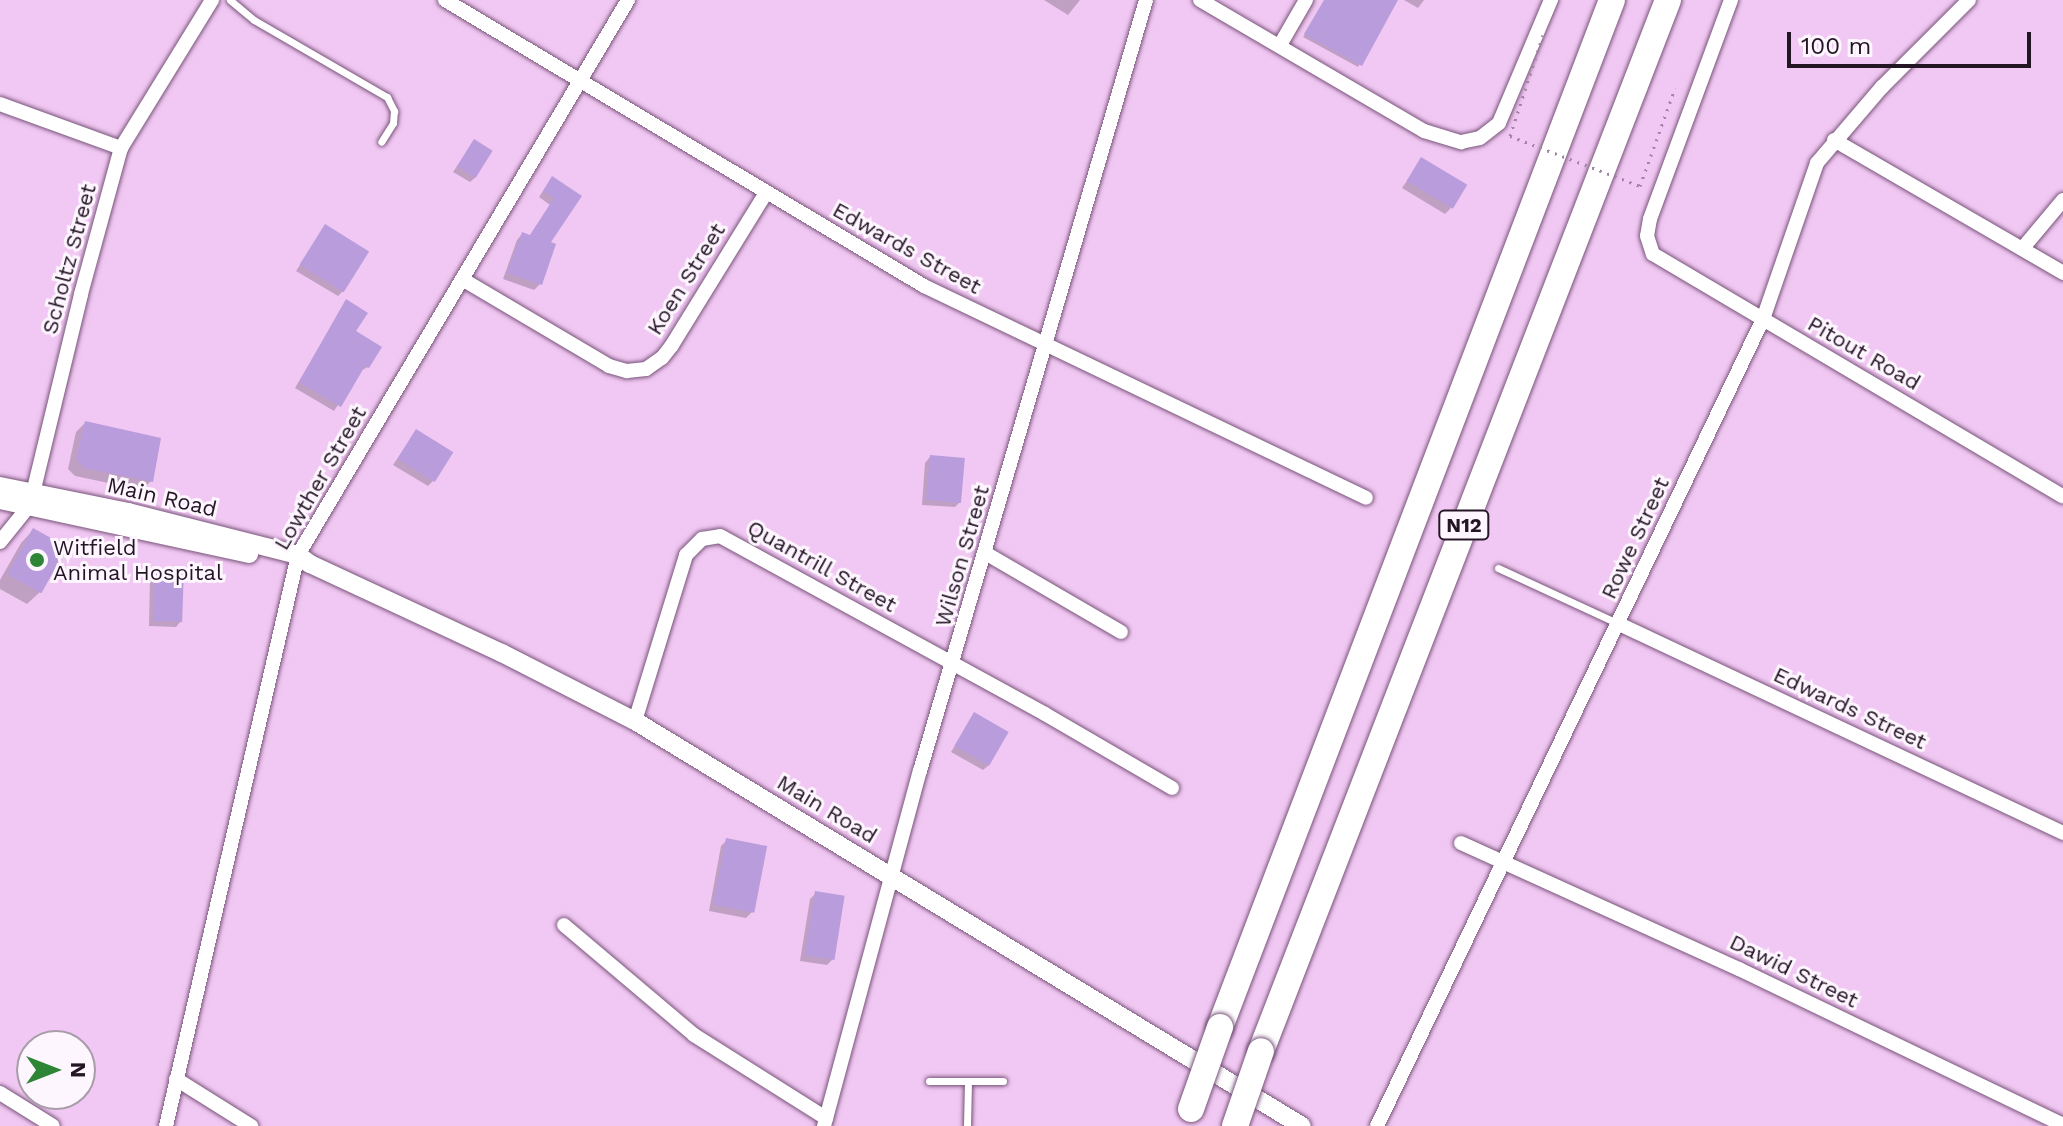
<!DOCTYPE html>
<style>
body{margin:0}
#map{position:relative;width:2063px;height:1126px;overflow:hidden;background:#f1c8f3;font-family:"Work Sans",sans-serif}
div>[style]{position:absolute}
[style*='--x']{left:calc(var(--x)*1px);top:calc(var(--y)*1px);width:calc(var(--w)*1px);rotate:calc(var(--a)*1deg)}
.shadow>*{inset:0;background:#0003}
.building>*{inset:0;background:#b89cdb;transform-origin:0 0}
.roads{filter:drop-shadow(0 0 2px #78547a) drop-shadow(0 0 2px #78547a)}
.service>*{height:7px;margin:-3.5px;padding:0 3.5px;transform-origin:3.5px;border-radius:3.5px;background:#fff}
.minor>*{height:14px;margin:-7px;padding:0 7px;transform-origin:7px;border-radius:7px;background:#fff}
.tertiary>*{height:18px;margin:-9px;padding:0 9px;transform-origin:9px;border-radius:9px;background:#fff}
.motorway>*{height:26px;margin:-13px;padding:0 13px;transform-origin:13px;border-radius:13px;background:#fff}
.path-bridge>*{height:3px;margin-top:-1.5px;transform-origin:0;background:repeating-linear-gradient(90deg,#a384a5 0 2px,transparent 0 8px)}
.bridges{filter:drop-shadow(0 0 2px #78547a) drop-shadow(0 0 2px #78547a)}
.motorway-bridge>*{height:26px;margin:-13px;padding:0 13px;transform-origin:13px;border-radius:13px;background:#fff}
.dots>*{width:22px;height:22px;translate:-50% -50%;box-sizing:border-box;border:4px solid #fef6ff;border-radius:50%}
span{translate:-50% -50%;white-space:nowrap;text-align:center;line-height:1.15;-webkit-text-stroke:6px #fef6ff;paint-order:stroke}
.shield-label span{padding:2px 6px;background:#fef6ff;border:2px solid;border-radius:6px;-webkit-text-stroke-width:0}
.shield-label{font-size:20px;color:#241525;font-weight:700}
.street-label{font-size:22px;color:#241525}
.poi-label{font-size:22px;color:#241525}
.left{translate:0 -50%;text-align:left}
.north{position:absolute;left:16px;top:1030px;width:80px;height:80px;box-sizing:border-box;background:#fef6ff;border:2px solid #a79ca8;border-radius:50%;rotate:90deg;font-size:22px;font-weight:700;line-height:32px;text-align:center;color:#241525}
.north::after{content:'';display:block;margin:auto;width:28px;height:36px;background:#2d8535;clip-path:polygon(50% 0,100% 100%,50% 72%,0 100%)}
.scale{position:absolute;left:1787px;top:32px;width:244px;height:36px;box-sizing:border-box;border:4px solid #241525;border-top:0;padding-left:10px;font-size:24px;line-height:28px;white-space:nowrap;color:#241525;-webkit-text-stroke:6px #fef6ff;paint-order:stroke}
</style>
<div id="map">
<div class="shadow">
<i style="clip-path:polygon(1044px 0,1080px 0,1068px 15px)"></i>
<i style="clip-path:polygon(1325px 0,1396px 0,1358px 67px,1303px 37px)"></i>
<i style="clip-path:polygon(1404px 0,1424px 0,1418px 8px)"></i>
<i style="clip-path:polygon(474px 141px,476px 177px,470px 182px,453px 172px)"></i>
<i style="clip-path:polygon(1422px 159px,1451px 208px,1445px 214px,1402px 188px)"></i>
<i style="clip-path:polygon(547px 185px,579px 196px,548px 244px,540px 284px,534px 290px,503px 279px,517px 240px,522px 234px,529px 237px,550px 205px,539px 197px)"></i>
<i style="clip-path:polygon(325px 227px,344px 290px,338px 296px,296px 271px)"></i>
<i style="clip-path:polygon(346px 301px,353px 332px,368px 367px,360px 371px,334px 411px,295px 388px)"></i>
<i style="clip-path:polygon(85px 423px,151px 481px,142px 490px,75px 476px,68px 469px,76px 432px)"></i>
<i style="clip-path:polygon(416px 431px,433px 481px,428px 486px,393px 465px)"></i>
<i style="clip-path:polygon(930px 457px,961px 501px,955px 507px,922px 505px,925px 463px)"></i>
<i style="clip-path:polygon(33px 530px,40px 592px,27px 604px,0 589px,0 580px,21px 543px)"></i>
<i style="clip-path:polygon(156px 570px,181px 621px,176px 627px,149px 626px,150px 576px)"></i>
<i style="clip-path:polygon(974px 714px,989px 765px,983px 770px,951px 752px)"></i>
<i style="clip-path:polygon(727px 840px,752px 912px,746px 918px,709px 911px,721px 846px)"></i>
<i style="clip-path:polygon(816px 893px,833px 959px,827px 965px,800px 961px,810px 899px)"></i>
</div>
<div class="building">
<i style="clip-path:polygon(1324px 0,1398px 0,1362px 66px,1304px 34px)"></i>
<i style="left:474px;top:139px;width:22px;height:32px;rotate:32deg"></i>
<i style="left:1421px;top:157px;width:54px;height:28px;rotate:31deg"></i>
<i style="clip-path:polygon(552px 176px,582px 196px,551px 242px,556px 244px,542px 285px,507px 273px,522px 232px,530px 235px,554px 198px,543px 191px)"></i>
<i style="left:325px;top:224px;width:52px;height:48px;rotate:32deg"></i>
<i style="clip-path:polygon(346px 299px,368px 313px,356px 331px,382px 347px,369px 368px,365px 366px,341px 407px,299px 382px)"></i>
<i style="clip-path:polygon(85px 421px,161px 438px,153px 482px,84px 468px,76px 459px)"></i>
<i style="left:416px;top:429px;width:44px;height:35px;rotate:32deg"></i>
<i style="left:930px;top:455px;width:35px;height:45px;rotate:5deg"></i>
<i style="left:33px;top:528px;width:39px;height:53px;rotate:29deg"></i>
<i style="left:155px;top:568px;width:29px;height:53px;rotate:2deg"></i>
<i style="left:974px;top:712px;width:40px;height:39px;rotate:30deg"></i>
<i style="left:726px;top:838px;width:42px;height:68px;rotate:11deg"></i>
<i style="left:815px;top:891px;width:30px;height:65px;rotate:9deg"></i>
</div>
<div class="roads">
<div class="service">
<i style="--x:230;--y:0;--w:31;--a:40"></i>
<i style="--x:254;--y:20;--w:154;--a:30.1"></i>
<i style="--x:387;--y:97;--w:16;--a:63"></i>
<i style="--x:394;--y:111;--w:12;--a:95"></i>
<i style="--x:393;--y:123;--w:22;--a:122"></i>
<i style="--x:1498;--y:568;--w:133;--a:24.8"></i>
<i style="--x:929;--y:1081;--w:74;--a:0"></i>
<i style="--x:967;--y:1126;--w:45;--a:-88.7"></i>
</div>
<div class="minor">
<i style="--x:445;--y:0;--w:558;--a:30.84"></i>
<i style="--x:924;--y:286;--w:490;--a:25.6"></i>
<i style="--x:1200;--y:0;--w:259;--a:30.3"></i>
<i style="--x:1424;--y:131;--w:39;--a:17"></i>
<i style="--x:1461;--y:142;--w:19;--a:-12"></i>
<i style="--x:1480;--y:138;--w:24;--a:-38"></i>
<i style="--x:1499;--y:123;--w:134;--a:-67.1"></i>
<i style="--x:1731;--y:0;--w:233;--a:110.3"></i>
<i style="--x:1650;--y:219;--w:17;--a:100"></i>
<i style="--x:1647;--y:236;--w:19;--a:72"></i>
<i style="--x:1653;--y:254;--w:476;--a:30.6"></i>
<i style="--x:1280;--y:45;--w:52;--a:-60"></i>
<i style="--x:0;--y:104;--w:129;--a:20"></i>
<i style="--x:1834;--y:140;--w:265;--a:30.1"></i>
<i style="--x:2022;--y:249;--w:64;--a:-50.1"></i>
<i style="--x:462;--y:279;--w:171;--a:30.6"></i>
<i style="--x:609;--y:366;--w:19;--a:16"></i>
<i style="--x:627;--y:371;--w:19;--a:-6"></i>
<i style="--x:646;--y:369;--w:19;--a:-35"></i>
<i style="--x:662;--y:358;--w:16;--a:-52"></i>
<i style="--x:672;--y:345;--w:179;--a:-58.3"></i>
<i style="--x:0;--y:542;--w:46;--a:-51.1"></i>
<i style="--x:29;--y:506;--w:14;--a:-73"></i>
<i style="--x:33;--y:493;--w:205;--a:-76.4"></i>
<i style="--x:81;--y:294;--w:151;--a:-74.7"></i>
<i style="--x:121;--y:148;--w:174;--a:-58.4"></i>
<i style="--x:987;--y:554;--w:155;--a:30.2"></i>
<i style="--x:1619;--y:624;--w:491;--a:25.2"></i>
<i style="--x:635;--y:721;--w:174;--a:-72.9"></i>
<i style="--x:686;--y:555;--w:23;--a:-45"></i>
<i style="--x:702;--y:539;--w:18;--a:-9"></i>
<i style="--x:720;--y:536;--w:371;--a:28.7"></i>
<i style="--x:1045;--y:714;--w:147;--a:30.2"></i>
<i style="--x:1461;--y:843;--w:305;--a:24.4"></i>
<i style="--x:1739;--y:969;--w:360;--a:25.7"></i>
<i style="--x:564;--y:925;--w:170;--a:40.2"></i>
<i style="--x:694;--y:1035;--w:156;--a:32.2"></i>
<i style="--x:176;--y:1079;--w:89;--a:32.1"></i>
<i style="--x:0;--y:1093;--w:62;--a:31.9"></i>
<i style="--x:166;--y:1126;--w:586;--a:-76.98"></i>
<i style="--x:298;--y:555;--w:646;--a:-59.26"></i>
<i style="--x:824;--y:1126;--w:368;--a:-74.9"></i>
<i style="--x:920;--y:771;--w:803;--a:-73.66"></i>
<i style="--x:1377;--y:1126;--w:895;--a:-64.44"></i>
<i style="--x:1763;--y:319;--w:165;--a:-70.9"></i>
<i style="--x:1817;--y:163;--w:100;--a:-49.5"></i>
<i style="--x:1882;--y:87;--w:123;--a:-45"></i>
</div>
<div class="tertiary">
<i style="--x:0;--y:486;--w:131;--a:11.5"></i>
<i style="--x:128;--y:512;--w:175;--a:14.2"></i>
<i style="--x:298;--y:555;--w:15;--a:37"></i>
<i style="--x:310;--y:564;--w:212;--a:24.9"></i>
<i style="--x:502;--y:653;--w:149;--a:27.1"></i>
<i style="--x:635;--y:721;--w:780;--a:31.27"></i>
<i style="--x:0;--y:500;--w:255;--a:12.2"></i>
</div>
<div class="motorway">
<i style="--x:1220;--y:1027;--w:1099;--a:-69.11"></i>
<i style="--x:1261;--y:1051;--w:1127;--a:-68.83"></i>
</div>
</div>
<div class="path-bridge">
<i style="--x:1543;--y:35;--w:106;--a:108.1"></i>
<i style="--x:1510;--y:136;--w:139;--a:21"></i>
<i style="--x:1640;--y:186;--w:104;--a:-70.3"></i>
</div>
<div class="bridges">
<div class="motorway-bridge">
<i style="--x:1191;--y:1109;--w:87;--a:-70.5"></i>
<i style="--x:1235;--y:1126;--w:79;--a:-70.9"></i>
</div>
</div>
<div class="dots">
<i style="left:37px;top:560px;background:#2d8535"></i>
</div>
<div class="shield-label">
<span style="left:1464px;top:525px">N12</span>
</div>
<div class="street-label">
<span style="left:907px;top:248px;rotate:29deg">Edwards Street</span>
<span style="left:69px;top:259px;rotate:-75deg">Scholtz Street</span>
<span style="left:686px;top:279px;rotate:-58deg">Koen Street</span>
<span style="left:1864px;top:353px;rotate:30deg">Pitout Road</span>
<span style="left:320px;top:478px;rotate:-60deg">Lowther Street</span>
<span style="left:162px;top:497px;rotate:13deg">Main Road</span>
<span style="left:1635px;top:538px;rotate:-65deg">Rowe Street</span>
<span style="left:962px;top:556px;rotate:-74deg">Wilson Street</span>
<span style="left:822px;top:566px;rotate:29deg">Quantrill Street</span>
<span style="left:1850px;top:708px;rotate:25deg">Edwards Street</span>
<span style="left:827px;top:809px;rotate:31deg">Main Road</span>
<span style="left:1794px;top:971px;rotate:26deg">Dawid Street</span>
</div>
<div class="poi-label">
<span class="left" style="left:53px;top:560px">Witfield<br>Animal Hospital</span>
</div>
<div class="north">N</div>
<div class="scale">100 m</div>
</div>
